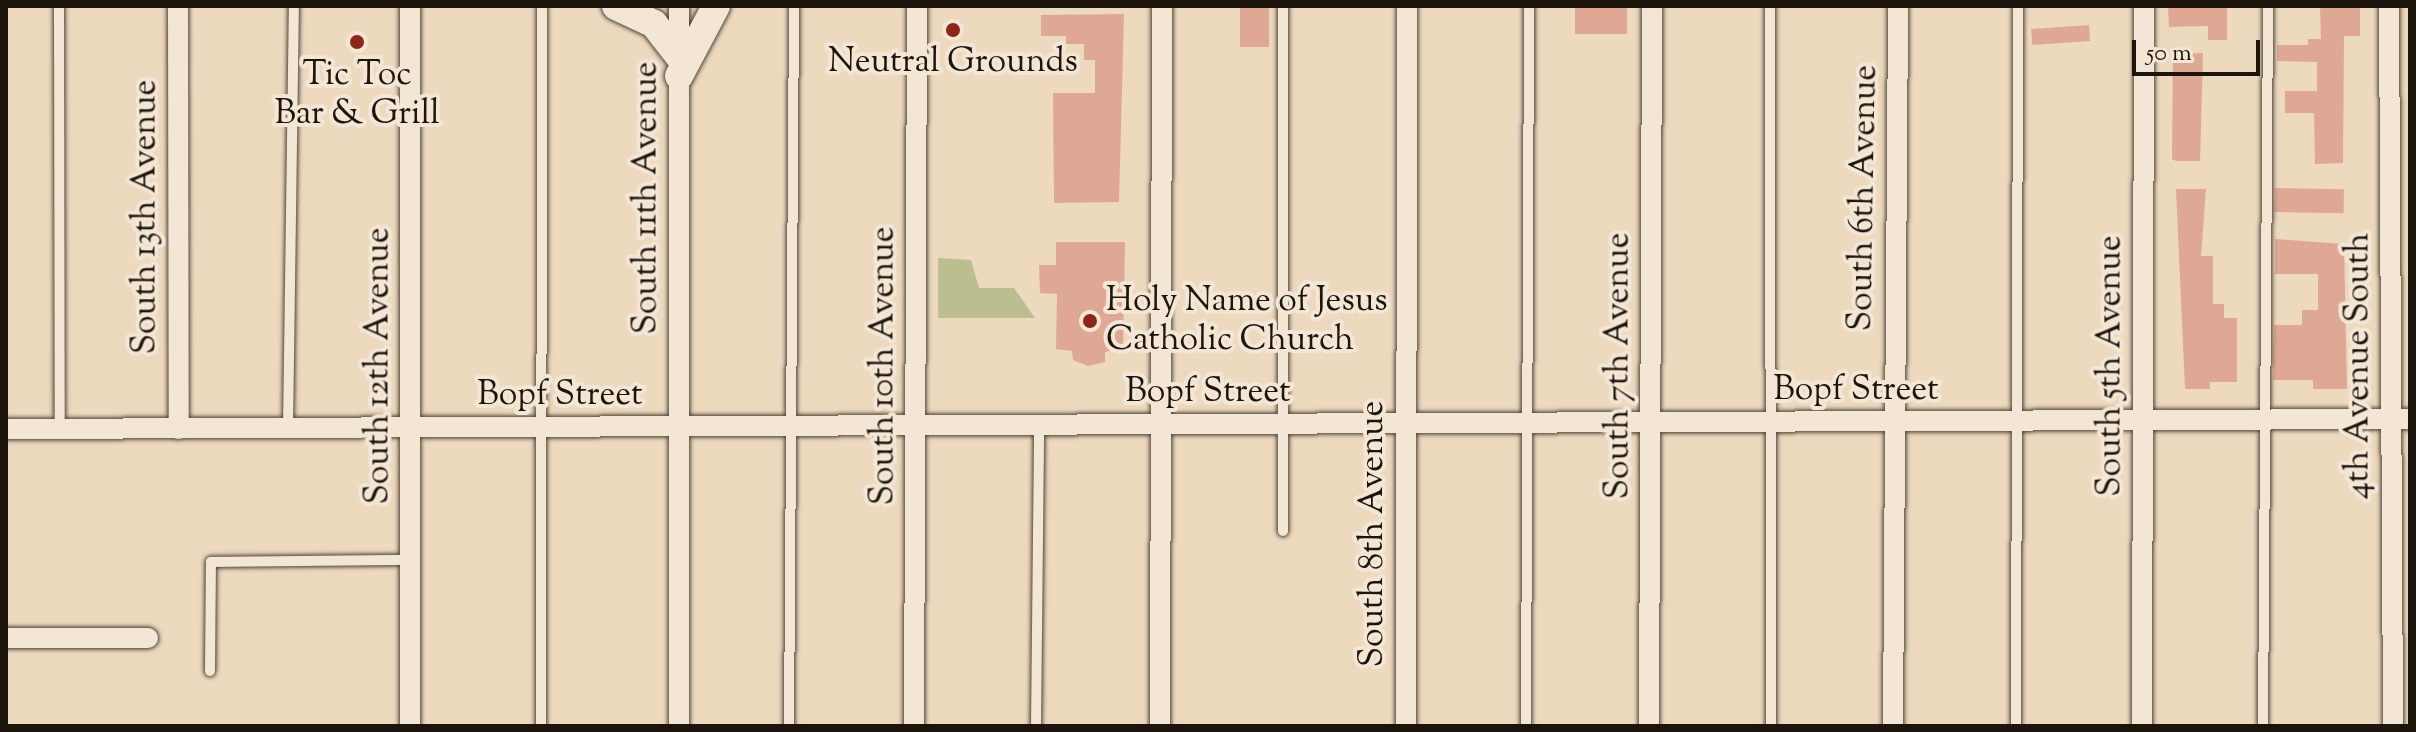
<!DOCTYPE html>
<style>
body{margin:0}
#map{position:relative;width:2416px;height:732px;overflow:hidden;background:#ecd9be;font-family:"Sorts Mill Goudy",serif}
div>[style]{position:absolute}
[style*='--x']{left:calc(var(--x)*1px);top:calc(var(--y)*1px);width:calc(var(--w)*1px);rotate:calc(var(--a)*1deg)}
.green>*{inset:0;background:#bbbe8f}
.building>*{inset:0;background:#dfa895;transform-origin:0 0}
.roads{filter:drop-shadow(0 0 2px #504638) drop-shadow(0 0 2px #504638)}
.service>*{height:10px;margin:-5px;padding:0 5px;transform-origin:5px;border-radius:5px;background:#f3e6d5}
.minor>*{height:20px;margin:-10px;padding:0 10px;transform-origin:10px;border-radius:10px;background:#f3e6d5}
.secondary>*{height:28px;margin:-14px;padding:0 14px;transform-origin:14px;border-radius:14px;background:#f3e6d5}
.dots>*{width:22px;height:22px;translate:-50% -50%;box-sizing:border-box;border:4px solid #f3e6d5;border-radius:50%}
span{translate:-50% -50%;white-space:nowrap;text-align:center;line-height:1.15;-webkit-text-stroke:8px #f3e6d5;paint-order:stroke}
.poi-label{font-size:34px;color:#1c150c}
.left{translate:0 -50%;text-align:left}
.street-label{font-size:34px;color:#1c150c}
.frame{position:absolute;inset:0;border:8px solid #1c150c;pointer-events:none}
.scale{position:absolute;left:2132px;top:40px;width:128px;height:36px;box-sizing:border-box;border:4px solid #1c150c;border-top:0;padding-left:10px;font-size:24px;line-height:28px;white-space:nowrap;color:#1c150c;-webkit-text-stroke:6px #f3e6d5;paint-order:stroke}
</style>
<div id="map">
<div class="green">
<i style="clip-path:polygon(938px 258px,971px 260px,979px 288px,1014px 288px,1035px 318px,938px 318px)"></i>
</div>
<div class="building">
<i style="left:1575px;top:6px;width:52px;height:28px"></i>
<i style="clip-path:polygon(2168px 6px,2227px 6px,2227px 40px,2208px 40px,2208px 26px,2169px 27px)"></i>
<i style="clip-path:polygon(2360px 6px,2360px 36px,2344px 36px,2343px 163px,2315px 164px,2314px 113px,2285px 113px,2285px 91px,2317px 91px,2317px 62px,2277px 61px,2277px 45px,2308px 45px,2308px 39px,2321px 39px,2320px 7px)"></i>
<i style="left:1240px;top:7px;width:29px;height:40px"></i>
<i style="clip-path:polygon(1124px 14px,1119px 202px,1054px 203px,1053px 93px,1095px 93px,1095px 60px,1084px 60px,1084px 44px,1066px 44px,1066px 36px,1041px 36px,1041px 15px)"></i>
<i style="left:2089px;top:25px;width:16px;height:58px;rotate:86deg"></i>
<i style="clip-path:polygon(2203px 53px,2200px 161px,2176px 161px,2172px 159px,2173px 54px)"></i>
<i style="left:2275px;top:188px;width:69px;height:24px;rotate:1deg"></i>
<i style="clip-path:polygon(2176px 189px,2206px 189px,2201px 256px,2213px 256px,2213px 304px,2224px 304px,2224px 318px,2237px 318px,2237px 382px,2210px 382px,2210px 389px,2185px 389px)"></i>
<i style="clip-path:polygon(2275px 239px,2344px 244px,2347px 389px,2313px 389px,2313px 380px,2273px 380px,2274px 325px,2302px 325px,2302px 310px,2318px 310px,2318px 274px,2275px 274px)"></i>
<i style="clip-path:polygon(1056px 242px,1125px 242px,1123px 348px,1105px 352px,1105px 362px,1088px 366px,1073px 360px,1072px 351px,1056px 349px,1057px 294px,1040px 293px,1039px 265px,1056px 265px)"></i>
</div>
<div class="roads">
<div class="service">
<i style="--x:59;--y:6;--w:423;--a:89.9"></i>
<i style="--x:1283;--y:6;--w:525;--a:90"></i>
<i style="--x:1770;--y:6;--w:720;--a:89.92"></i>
<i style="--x:288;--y:428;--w:422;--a:-89.2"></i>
<i style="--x:210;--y:671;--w:109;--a:-89.5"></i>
<i style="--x:211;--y:562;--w:200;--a:-0.6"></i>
<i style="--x:541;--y:726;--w:720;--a:-89.92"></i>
<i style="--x:789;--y:726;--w:720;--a:-89.6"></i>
<i style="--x:1036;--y:726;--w:300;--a:-89.4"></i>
<i style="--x:1526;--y:726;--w:720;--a:-89.76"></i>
<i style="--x:2016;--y:726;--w:720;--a:-89.84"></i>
<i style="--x:2263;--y:726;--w:720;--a:-89.6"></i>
</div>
<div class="minor">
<i style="--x:178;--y:6;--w:423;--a:89.9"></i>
<i style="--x:410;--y:6;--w:720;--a:90"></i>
<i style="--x:679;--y:6;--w:720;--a:90"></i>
<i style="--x:2389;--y:6;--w:720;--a:89.68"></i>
<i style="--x:6;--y:429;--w:2404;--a:-0.24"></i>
<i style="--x:6;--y:638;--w:142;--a:0"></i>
<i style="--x:914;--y:726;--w:720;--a:-89.76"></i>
<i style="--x:1160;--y:726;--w:720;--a:-89.84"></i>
<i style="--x:1406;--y:726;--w:720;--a:-89.92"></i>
<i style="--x:1649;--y:726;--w:720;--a:-89.76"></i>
<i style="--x:1893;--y:726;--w:720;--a:-89.6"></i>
<i style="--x:2142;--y:726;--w:720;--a:-89.84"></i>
</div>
<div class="secondary">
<i style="--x:616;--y:6;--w:42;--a:25.3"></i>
<i style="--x:654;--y:24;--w:41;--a:52"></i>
<i style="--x:679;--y:76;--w:79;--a:-62.1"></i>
</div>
</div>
<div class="dots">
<i style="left:953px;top:30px;background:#8f2418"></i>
<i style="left:357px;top:42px;background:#8f2418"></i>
<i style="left:1090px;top:321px;background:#8f2418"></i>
</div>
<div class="poi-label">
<span style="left:953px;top:63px">Neutral Grounds</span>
<span style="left:357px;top:95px">Tic Toc<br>Bar &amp; Grill</span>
<span class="left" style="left:1106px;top:321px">Holy Name of Jesus<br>Catholic Church</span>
</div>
<div class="street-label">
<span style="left:647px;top:198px;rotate:-90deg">South 11th Avenue</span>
<span style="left:1864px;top:198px;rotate:-89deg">South 6th Avenue</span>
<span style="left:146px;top:217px;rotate:-90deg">South 13th Avenue</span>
<span style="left:379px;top:366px;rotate:-90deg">South 12th Avenue</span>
<span style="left:884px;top:366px;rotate:-90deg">South 10th Avenue</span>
<span style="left:1619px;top:366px;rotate:-90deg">South 7th Avenue</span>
<span style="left:2111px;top:366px;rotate:-90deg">South 5th Avenue</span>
<span style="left:2359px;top:366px;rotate:-90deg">4th Avenue South</span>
<span style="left:1856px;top:391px">Bopf Street</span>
<span style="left:1208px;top:393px">Bopf Street</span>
<span style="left:560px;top:396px">Bopf Street</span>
<span style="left:1374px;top:534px;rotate:-90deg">South 8th Avenue</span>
</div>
<div class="frame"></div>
<div class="scale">50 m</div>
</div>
